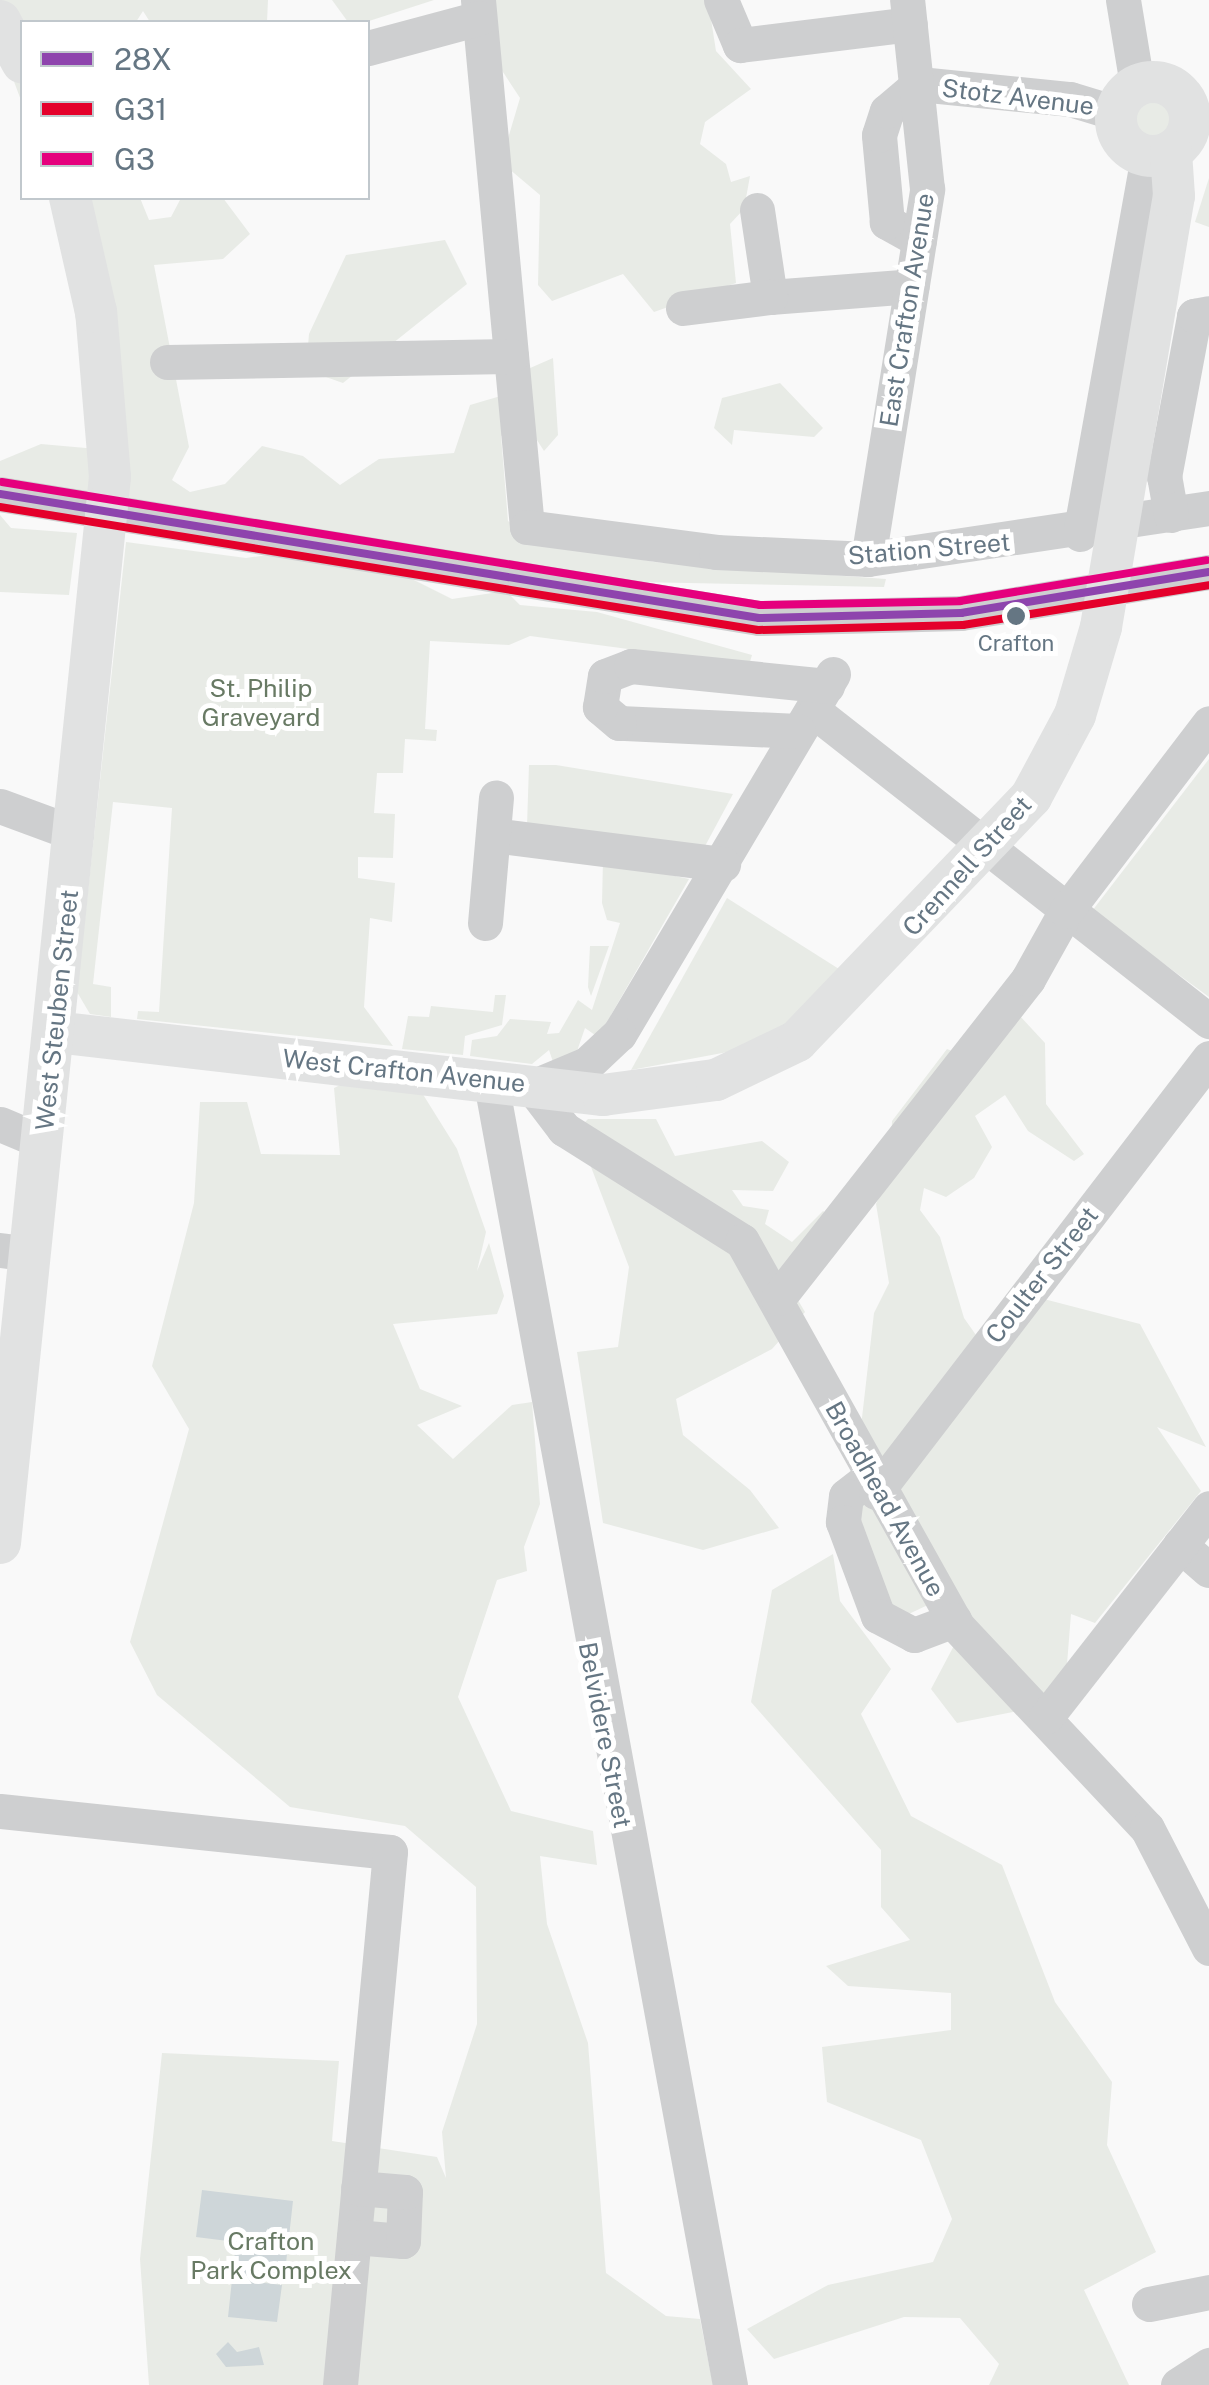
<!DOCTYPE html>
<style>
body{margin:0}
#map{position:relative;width:1209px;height:2385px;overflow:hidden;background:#f9f9f9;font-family:"Public Sans",sans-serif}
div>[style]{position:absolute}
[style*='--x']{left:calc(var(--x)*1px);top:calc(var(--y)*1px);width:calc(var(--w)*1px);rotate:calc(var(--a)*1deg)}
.green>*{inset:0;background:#e8ebe6}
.round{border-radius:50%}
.water>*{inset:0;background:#ced6d9}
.minor>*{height:35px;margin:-17.5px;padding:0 17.5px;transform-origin:17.5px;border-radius:17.5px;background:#cecfd0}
.major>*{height:42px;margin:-21px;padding:0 21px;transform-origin:21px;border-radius:21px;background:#e1e2e2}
.major>.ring{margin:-21px;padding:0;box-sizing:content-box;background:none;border:42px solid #e1e2e2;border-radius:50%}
.bus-1>*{height:8px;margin:-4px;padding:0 4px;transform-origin:4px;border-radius:4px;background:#8e44ad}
.bus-2>*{height:8px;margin:-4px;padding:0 4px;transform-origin:4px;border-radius:4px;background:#e4002b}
.bus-3>*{height:8px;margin:-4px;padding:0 4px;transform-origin:4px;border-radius:4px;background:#e5007d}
.dots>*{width:28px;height:28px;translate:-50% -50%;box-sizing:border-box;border:5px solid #fff;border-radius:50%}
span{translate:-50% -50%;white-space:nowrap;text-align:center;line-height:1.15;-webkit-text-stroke:10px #fff;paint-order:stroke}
.bus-label{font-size:22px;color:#657683}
.street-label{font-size:25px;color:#657683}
.park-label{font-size:25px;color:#687a64}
.legend{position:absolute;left:20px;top:20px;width:350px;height:180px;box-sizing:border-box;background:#fff;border:2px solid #c1c8cd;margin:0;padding:12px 18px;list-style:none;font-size:30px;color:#657683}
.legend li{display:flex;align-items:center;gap:20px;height:50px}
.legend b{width:50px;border:2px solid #c1c8cd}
</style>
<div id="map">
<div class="green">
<i style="clip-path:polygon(0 0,268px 0,267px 22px,150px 22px,143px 11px,136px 22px,22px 22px,22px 103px,0 44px)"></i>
<i style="clip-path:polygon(332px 0,434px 0,366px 22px,348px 22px)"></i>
<i style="clip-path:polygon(485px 0,708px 0,716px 51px,751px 89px,705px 122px,700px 144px,726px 164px,731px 182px,750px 176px,744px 209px,730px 224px,736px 283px,654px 312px,623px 274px,552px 301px,538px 285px,540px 195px,501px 162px,520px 98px,488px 49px)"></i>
<i class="round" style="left:1131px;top:98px;width:42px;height:42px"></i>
<i style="clip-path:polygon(1209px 178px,1209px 227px,1195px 222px)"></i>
<i style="clip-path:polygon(56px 198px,140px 198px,149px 220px,171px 217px,181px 198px,223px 198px,250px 234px,223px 259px,154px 265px,189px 447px,172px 480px,190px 492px,225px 484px,262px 446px,303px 456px,340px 485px,379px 459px,454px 453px,470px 405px,521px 390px,521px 372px,553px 358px,558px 435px,544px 451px,526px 423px,501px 436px,508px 521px,527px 536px,654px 562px,886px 579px,884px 587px,586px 581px,0 479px,0 461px,41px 444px,97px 449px)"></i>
<i style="clip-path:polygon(445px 240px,467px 284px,343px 383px,306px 370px,309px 334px,346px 255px)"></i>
<i style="clip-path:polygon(780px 383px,823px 428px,814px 437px,734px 430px,732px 445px,714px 428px,722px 398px)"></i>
<i style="clip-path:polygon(0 515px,11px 528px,77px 533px,69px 595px,0 592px)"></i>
<i style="clip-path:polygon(126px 542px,246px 558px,282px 553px,404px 575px,452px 599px,506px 591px,520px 605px,597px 612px,752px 655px,749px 665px,530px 636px,509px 645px,430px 641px,425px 729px,437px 730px,436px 741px,405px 739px,403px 773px,377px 773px,374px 813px,395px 814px,393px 858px,358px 857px,358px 878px,395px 883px,392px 922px,370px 918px,364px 1007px,393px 1046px,137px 1019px,138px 1011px,159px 1012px,172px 808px,113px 802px,93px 984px,111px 987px,111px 1017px,90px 1014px,77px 992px)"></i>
<i style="clip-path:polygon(1209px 759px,1209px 997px,1092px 911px)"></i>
<i style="clip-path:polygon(529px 765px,556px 765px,733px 794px,704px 848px,527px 826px)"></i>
<i style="clip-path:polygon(603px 860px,689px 879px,611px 1015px,617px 1023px,595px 1035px,585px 1028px,575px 1057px,554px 1065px,549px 1050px,532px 1064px,470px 1056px,472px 1040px,497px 1036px,510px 1019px,551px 1022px,547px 1034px,559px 1033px,578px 1000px,592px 1010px,620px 923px,607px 920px,602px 903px)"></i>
<i style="clip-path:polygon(727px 898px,839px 969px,787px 1041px,631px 1070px)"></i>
<i style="clip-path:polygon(590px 946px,609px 946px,591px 996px,588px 987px)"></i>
<i style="clip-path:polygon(495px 995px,506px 995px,502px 1025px,465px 1036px,463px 1055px,402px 1049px,408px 1016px,429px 1017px,431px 1006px,493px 1012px)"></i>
<i style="clip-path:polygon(1019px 1015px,1045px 1043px,1046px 1104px,1084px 1154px,1074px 1161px,1028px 1131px,1005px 1095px,975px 1116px,992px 1147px,974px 1178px,946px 1197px,924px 1188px,920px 1210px,940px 1237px,964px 1318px,983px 1345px,1040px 1298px,1140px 1324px,1206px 1447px,1157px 1427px,1201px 1491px,1095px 1623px,1071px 1614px,1064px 1702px,957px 1723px,931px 1689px,958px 1638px,932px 1603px,894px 1621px,852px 1505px,874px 1313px,889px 1283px,876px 1204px,890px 1174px,892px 1121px,947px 1049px,975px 1060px)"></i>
<i style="clip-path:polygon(363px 1074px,414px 1080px,457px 1149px,486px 1232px,477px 1271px,489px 1243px,504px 1296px,497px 1314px,393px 1324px,420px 1389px,462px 1406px,417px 1425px,453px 1459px,512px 1405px,532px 1402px,540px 1504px,524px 1547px,527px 1571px,497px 1580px,458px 1697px,511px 1811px,593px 1831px,597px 1865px,540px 1856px,547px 1924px,588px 2043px,606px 2273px,666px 2316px,700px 2319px,713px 2385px,149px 2385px,140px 2259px,162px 2053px,339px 2061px,332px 2141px,437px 2157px,446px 2178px,442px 2132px,477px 2024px,476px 1887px,405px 1826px,290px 1807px,157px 1695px,130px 1642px,189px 1429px,152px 1366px,194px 1203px,200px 1102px,247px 1102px,261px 1154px,340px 1155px,334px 1088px)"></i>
<i style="clip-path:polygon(588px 1119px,656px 1119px,675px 1156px,762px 1141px,789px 1162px,773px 1191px,732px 1190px,743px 1206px,769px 1210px,765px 1224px,792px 1242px,823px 1211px,830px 1216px,792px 1290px,805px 1312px,772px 1349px,676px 1399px,683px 1435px,750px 1490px,779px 1528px,703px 1550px,603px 1523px,577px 1352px,618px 1347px,629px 1267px,577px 1130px)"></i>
<i style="clip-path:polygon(833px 1554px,840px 1601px,891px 1669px,861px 1714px,911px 1816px,1002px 1865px,1055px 2002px,1112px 2082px,1107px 2145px,1156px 2252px,1084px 2290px,1129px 2385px,989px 2385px,999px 2364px,960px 2318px,904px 2317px,774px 2359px,747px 2329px,828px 2285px,933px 2262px,952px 2219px,921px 2140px,827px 2102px,822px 2047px,951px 2030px,951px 1993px,848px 1986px,826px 1966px,910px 1940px,881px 1907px,881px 1850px,751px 1702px,772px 1590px)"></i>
</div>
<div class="water">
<i style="clip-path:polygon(202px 2190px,293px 2201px,284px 2281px,238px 2280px,282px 2285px,277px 2322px,228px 2317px,236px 2242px,196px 2237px)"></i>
<i style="clip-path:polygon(228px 2342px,237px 2352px,259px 2347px,264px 2365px,226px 2367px,216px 2354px)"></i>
</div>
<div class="minor">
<i style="--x:478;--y:0;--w:529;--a:84.69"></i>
<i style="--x:527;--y:527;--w:191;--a:7.5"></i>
<i style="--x:716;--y:552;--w:152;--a:2.6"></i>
<i style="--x:868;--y:559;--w:345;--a:-8.5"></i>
<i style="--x:721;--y:0;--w:49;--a:67.1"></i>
<i style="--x:740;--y:45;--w:171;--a:-7"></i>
<i style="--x:1123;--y:0;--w:86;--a:80.6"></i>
<i style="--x:368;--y:48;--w:115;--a:-15.1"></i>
<i style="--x:757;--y:210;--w:88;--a:81.5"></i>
<i style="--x:770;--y:297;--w:142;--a:-4.4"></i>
<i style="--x:919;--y:240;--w:37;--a:-151"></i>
<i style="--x:887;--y:222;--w:87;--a:-95.3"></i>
<i style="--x:879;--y:135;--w:25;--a:-72"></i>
<i style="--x:887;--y:111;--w:42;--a:-40.2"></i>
<i style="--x:919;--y:84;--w:152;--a:5.7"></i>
<i style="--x:1070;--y:99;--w:48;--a:16.9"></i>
<i style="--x:683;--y:308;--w:88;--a:-7.2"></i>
<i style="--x:167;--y:362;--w:344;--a:-1"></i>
<i style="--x:0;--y:494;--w:769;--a:9.28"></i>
<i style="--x:759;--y:618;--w:202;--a:-1.4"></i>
<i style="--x:961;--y:613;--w:251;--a:-9.4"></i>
<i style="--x:1171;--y:515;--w:39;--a:-100"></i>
<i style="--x:1164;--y:477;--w:164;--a:-79.4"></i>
<i style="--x:1194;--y:316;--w:15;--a:-11"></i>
<i style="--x:1080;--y:534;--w:383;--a:-79.8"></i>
<i style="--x:868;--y:559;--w:375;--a:-80.9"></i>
<i style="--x:927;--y:189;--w:190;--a:-96"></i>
<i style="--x:833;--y:674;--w:419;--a:120.7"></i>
<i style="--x:619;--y:1034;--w:44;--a:136.8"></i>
<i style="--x:587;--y:1064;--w:60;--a:157.3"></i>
<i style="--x:532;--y:1087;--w:53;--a:52.7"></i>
<i style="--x:564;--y:1129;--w:210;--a:32.2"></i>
<i style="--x:742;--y:1241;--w:442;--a:60.8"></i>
<i style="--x:958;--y:1627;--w:276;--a:46.8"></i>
<i style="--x:1147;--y:1828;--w:135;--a:62.7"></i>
<i style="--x:815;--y:712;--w:501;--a:38.11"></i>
<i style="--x:798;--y:731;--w:179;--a:-177.4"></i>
<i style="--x:619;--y:723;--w:25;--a:-140"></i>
<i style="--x:600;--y:707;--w:31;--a:-81"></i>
<i style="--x:605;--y:676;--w:28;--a:-21"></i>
<i style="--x:631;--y:666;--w:197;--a:5.8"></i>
<i style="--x:0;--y:806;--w:81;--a:20.2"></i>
<i style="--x:493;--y:835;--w:232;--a:7.2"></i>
<i style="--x:485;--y:923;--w:126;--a:-85"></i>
<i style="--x:491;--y:1083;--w:1324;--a:79.6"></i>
<i style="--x:0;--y:1124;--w:47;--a:22.7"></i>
<i style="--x:0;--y:1250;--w:31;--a:7"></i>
<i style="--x:778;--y:1298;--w:405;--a:-51.9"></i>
<i style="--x:1028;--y:979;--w:78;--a:-60.8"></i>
<i style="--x:1066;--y:911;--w:236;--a:-52.7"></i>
<i style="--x:869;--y:1478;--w:29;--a:142"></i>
<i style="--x:846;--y:1496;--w:26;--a:97"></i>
<i style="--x:843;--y:1522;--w:100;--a:69.6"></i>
<i style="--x:878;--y:1616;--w:41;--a:27.8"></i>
<i style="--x:914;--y:1635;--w:43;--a:-20.6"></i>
<i style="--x:876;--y:1492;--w:547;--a:-52.5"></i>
<i style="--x:1180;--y:1545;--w:38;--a:41"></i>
<i style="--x:1046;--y:1717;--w:265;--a:-52"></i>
<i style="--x:0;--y:1811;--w:392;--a:6"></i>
<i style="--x:390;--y:1852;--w:535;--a:95.36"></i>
<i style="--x:354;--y:2237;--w:49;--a:4.7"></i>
<i style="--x:403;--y:2241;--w:49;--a:-87.7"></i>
<i style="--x:405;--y:2192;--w:47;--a:-175.1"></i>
<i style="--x:1149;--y:2304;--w:61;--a:-11.3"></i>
<i style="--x:1178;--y:2385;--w:37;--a:-33"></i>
</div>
<div class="major">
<i style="--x:0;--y:21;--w:47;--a:61.8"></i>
<i class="ring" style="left:1116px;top:82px;width:32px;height:32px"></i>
<i style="--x:55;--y:1032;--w:552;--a:6.56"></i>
<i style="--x:603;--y:1095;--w:114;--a:-7.6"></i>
<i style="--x:716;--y:1080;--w:90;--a:-25.7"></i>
<i style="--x:797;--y:1041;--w:338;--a:-46.2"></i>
<i style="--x:1031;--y:797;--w:93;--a:-61.8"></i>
<i style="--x:1075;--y:715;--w:92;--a:-73.5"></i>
<i style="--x:1101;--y:627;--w:437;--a:-80.4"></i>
<i style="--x:1174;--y:196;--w:44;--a:-93.9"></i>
<i style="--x:0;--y:1543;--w:1072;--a:-84.11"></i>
<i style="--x:110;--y:477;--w:166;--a:-94.8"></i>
<i style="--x:96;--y:312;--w:117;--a:-102.8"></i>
</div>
<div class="bus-1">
<i style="--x:0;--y:494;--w:769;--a:9.28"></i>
<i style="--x:759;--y:618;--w:202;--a:-1.4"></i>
<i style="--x:961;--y:613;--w:251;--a:-9.4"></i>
</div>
<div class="bus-2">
<i style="--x:0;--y:507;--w:768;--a:9.22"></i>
<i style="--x:758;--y:630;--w:205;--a:-1.4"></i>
<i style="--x:963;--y:625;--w:249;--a:-9.2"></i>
</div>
<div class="bus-3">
<i style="--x:2;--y:482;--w:768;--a:9.22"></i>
<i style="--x:760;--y:605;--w:200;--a:-1.1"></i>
<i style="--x:960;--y:601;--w:250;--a:-9.4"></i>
</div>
<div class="dots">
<i style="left:1016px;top:616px;background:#657683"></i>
</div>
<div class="bus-label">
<span style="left:1016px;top:644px">Crafton</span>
</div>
<div class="street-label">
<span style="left:1018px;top:97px;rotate:7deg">Stotz Avenue</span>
<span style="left:907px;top:310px;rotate:-81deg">East Crafton Avenue</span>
<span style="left:929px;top:549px;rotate:-5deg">Station Street</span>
<span style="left:967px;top:866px;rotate:-48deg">Crennell Street</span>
<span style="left:57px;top:1010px;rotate:-84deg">West Steuben Street</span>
<span style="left:404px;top:1071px;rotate:6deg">West Crafton Avenue</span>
<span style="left:1042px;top:1275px;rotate:-52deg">Coulter Street</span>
<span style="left:885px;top:1499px;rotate:61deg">Broadhead Avenue</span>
<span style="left:605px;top:1735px;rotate:79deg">Belvidere Street</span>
</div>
<div class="park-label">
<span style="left:261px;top:703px">St. Philip<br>Graveyard</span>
<span style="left:271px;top:2256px">Crafton<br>Park Complex</span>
</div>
<ul class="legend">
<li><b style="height:12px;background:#8e44ad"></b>28X</li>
<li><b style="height:12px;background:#e4002b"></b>G31</li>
<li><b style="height:12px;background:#e5007d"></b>G3</li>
</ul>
</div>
